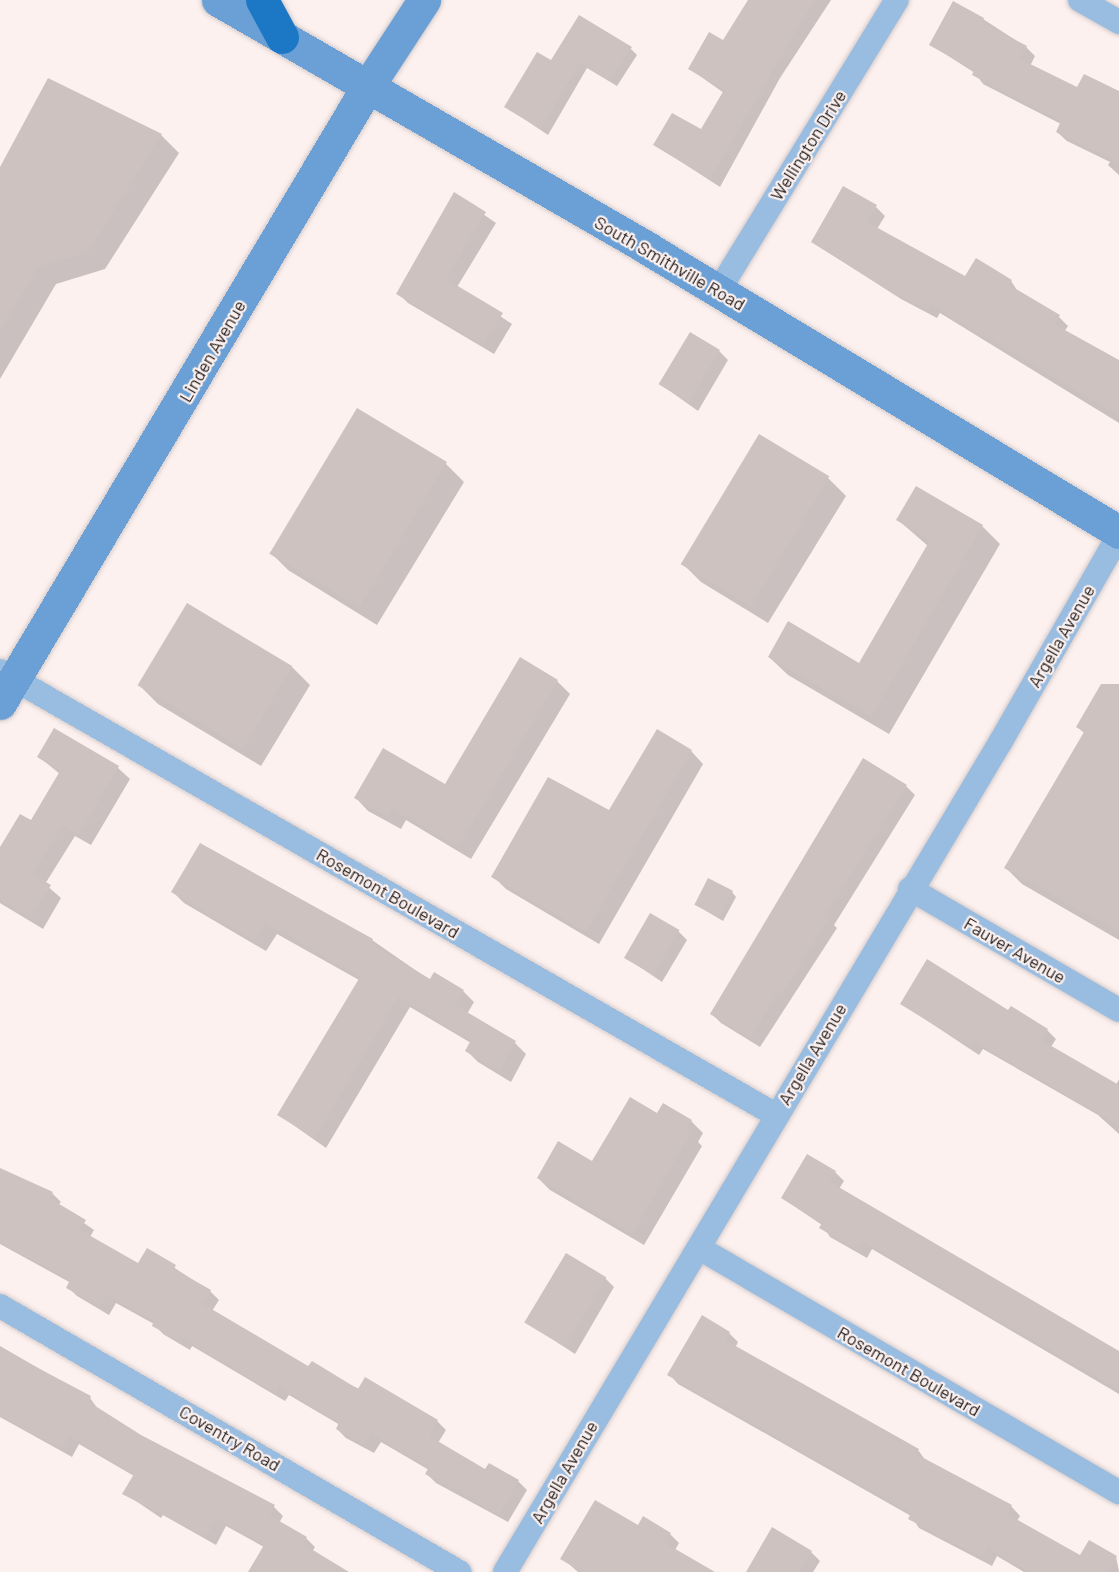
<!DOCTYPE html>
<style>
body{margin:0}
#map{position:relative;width:1119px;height:1572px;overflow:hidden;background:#fcf1ef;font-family:Barlow,sans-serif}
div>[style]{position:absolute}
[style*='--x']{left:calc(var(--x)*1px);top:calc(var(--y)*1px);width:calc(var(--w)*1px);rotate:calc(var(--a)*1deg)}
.shadow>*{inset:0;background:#0003}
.building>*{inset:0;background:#cdc2c0;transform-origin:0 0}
.roads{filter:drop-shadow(0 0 2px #d5cbca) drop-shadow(0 0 2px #d5cbca)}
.minor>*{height:24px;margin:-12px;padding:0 12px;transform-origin:12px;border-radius:12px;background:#99bce1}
.secondary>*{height:33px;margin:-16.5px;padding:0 16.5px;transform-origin:16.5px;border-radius:16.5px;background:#6aa0d5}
.motorway>*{height:33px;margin:-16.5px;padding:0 16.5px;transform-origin:16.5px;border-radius:16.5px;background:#1c77c4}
span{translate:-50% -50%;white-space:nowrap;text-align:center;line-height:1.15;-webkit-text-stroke:4.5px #fcf1ef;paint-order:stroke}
.street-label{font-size:18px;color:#242020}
</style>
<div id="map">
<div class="shadow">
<i style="clip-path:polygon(750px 0,831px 0,780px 78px,720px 187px,655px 145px,702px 131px,724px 93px,690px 69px,724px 42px)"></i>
<i style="clip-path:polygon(983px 19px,1026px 47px,1035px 56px,1030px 66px,1078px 89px,1119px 94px,1119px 175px,1108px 165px,1110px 162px,1067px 141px,1057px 132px,1061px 124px,983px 84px,975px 73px,931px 45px)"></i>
<i style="clip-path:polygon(631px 49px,637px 55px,617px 86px,587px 68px,548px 135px,506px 107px,551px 62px)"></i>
<i style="clip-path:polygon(49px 80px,161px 135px,179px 153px,105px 269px,56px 284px,0 379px,0 170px)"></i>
<i style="clip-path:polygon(454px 194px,496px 223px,457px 287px,512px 324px,494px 354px,408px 303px,398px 293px)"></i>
<i style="clip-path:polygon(876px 207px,885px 216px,877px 229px,966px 278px,1011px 281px,1019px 293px,1059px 317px,1068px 326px,1064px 332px,1119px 367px,1119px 423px,940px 313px,937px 318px,901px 299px,812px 242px)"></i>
<i style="clip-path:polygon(719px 351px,728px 360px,698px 411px,660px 384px)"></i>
<i style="clip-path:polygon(446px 464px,464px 482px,377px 625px,288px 570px,270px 552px)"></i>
<i style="clip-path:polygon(828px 478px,846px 496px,768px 623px,701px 582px,683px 564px)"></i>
<i style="clip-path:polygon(898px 520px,982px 526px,1000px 544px,889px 734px,788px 675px,769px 657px,859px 665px,928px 546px)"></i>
<i style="clip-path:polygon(292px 667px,310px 685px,261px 766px,158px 704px,140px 686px)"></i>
<i style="clip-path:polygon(557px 681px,570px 694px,471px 859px,406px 820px,401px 829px,368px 811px,356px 798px,445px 786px)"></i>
<i style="clip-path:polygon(1119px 685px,1119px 940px,1022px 884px,1006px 868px,1085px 734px,1077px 726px)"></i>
<i style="clip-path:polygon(691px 751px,703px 764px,599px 944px,506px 889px,493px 876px,610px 812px)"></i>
<i style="clip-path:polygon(39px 757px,118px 768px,130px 779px,91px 845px,75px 836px,45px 884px,61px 898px,43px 929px,0 903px,0 848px,31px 823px,60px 774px)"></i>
<i style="clip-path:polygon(906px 786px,915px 795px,834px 925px,837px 928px,760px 1047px,721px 1023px,712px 1014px)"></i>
<i style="clip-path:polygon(173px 892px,372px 940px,431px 981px,463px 991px,474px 1002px,467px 1014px,515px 1043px,526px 1054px,511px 1082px,478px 1062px,467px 1051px,471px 1043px,410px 1007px,326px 1148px,279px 1115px,359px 980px,277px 934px,266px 951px,184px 903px)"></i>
<i style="clip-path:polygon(732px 892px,736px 897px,723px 921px,696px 905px)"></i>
<i style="clip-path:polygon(678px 931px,687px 940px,662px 982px,625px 957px)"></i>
<i style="clip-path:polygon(902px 1004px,1009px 1012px,1047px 1030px,1056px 1039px,1051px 1047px,1116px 1085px,1119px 1079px,1119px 1134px,1098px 1115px,983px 1049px,979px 1055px)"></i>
<i style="clip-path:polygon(657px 1115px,691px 1121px,703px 1133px,698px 1142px,702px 1146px,644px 1245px,550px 1190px,538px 1178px,593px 1163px)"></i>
<i style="clip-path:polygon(0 1169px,52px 1193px,61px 1202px,58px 1205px,94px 1230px,90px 1237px,139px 1265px,147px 1250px,210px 1291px,219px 1300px,212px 1311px,309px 1368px,437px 1421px,446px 1430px,438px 1443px,486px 1471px,518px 1481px,527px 1490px,508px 1522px,436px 1483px,427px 1474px,429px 1470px,381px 1442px,374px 1453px,346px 1438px,337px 1429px,340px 1425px,289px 1395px,285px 1401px,192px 1346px,190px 1350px,163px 1334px,154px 1324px,116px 1303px,109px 1315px,77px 1296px,68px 1287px,71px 1283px,0 1244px)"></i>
<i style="clip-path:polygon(835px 1172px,844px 1181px,839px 1189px,1119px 1352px,1119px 1394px,872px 1249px,867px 1258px,830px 1237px,822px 1225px,782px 1198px)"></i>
<i style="clip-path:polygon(605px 1278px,614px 1287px,575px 1354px,528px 1323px)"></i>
<i style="clip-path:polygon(729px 1333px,738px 1342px,735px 1348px,918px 1450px,926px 1461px,1011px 1506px,1020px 1516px,1017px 1521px,1080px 1557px,1116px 1557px,1119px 1572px,1024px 1572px,997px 1556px,992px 1566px,919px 1528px,911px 1516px,678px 1384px,669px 1374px)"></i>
<i style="clip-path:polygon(0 1346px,90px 1398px,98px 1409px,140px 1436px,274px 1507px,283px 1516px,279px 1523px,306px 1538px,315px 1547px,312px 1552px,346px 1572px,250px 1572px,264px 1547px,226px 1526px,216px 1545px,163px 1515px,161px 1518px,124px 1493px,134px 1476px,79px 1444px,72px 1457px,0 1417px)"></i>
<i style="clip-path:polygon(639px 1527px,670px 1534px,679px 1543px,675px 1550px,712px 1572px,578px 1572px,562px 1558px)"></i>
<i style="clip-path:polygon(811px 1552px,820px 1561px,813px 1572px,759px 1572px)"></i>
</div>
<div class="building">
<i style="clip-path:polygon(748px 0,814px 0,710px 179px,653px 145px,672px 113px,701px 129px,724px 90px,688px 69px,709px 32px,723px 40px)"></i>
<i style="clip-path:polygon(953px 1px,984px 18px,982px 22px,1027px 46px,1020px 59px,1077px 87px,1084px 74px,1119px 91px,1119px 163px,1056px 132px,1061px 121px,972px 75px,974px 70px,929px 45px)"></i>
<i style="clip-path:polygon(579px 15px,632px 47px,610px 81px,580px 62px,541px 129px,504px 107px,537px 52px,551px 60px)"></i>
<i style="clip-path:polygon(48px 78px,162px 134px,88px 252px,38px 267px,0 331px,0 167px)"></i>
<i style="clip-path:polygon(843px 186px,877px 205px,867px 222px,965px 276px,976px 258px,1012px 280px,1009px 285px,1060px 315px,1054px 324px,1119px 360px,1119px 416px,931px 305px,928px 310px,890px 291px,811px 242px)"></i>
<i style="clip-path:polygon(454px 192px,486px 212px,446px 279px,503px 313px,483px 345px,396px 294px)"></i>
<i style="left:690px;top:332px;width:35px;height:61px;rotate:31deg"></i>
<i style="left:357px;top:408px;width:105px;height:170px;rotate:31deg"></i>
<i style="left:759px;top:434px;width:82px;height:152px;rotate:31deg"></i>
<i style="clip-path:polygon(916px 486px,983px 525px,871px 717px,768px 657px,788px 621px,859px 663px,930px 540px,896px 520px)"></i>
<i style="left:187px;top:603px;width:123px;height:96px;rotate:31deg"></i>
<i style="clip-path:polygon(520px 657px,558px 680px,458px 847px,393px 809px,388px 817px,354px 798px,383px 748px,445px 784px)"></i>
<i style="clip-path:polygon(1101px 684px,1119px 684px,1119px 932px,1004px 868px,1084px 732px,1076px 727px)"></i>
<i style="clip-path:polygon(54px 728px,119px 766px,79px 835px,63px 825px,32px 874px,51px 885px,31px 918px,0 900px,0 847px,20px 814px,31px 820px,60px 771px,37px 757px)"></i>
<i style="clip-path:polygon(657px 729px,692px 750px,586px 932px,491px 877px,548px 777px,609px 810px)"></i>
<i style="clip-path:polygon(863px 758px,907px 785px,825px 916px,829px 918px,781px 996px,777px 994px,750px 1039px,710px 1014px)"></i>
<i style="clip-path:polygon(200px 843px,373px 939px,370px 943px,430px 979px,434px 972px,464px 990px,455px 1005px,516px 1041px,499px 1072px,465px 1051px,471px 1040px,398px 997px,315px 1138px,277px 1115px,360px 977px,265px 923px,255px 941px,171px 892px)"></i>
<i style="left:708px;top:878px;width:28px;height:30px;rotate:27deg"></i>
<i style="left:650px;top:913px;width:34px;height:52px;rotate:30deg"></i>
<i style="clip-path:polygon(927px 959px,1008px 1010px,1011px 1006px,1048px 1029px,1041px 1040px,1119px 1085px,1119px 1125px,973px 1041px,970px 1047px,900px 1004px)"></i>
<i style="clip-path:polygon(630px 1097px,657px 1113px,663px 1103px,692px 1120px,686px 1130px,691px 1133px,632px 1234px,537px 1178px,558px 1141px,592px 1161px)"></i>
<i style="clip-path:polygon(807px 1154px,836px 1171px,830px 1182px,1119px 1351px,1119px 1390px,862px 1241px,857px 1250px,819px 1228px,822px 1223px,781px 1198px)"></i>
<i style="clip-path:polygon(0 1168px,53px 1192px,49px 1198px,86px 1220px,80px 1230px,138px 1263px,147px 1248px,176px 1265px,174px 1269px,211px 1290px,203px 1304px,308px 1366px,312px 1361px,358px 1389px,365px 1377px,438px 1420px,429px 1436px,485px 1469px,489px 1463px,519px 1480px,499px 1515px,425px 1474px,429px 1467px,371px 1434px,365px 1445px,336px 1429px,339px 1422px,279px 1387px,276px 1393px,183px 1339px,181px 1342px,152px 1326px,154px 1321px,107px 1295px,100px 1307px,66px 1288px,70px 1280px,0 1242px)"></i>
<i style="left:566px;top:1253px;width:47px;height:81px;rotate:31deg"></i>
<i style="clip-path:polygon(702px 1315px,730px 1332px,725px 1340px,919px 1449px,916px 1454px,1012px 1505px,1007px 1514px,1080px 1555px,1089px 1540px,1117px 1556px,1109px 1572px,1028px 1572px,988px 1548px,983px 1558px,908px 1519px,911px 1513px,667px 1375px)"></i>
<i style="clip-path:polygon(0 1348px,91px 1396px,89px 1402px,141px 1435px,275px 1505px,269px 1515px,307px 1537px,303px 1544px,349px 1572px,248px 1572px,264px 1545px,217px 1518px,206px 1537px,122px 1494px,134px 1474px,69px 1436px,62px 1449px,0 1417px)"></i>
<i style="clip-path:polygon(595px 1500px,638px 1525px,643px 1516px,671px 1533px,665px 1543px,715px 1572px,582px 1572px,560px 1559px)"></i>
<i style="clip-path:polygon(772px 1527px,812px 1551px,799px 1572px,746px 1572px)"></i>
</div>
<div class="roads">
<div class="minor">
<i style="--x:1080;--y:0;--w:45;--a:29.4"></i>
<i style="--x:719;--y:290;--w:340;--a:-58.5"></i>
<i style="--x:0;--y:671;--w:894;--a:29.78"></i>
<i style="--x:910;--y:889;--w:241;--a:30.1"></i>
<i style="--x:699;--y:1248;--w:486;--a:30.2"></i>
<i style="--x:0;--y:1306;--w:531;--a:30.09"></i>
<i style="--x:505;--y:1572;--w:968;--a:-59.17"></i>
<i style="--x:1001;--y:741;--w:237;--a:-60.2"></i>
</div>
<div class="secondary">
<i style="--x:218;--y:0;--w:496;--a:30"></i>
<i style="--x:647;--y:248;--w:551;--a:31.04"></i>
<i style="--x:0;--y:703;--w:718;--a:-59.19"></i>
<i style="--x:368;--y:86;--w:103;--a:-56.9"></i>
</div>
<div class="motorway">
<i style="--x:262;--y:0;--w:42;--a:61.6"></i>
</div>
</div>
<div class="street-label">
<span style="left:808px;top:145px;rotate:-58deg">Wellington Drive</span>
<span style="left:670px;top:263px;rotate:30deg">South Smithville Road</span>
<span style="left:212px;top:351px;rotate:-60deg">Linden Avenue</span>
<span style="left:1061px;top:636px;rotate:-60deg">Argella Avenue</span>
<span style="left:388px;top:893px;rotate:30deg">Rosemont Boulevard</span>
<span style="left:1015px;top:950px;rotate:30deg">Fauver Avenue</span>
<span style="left:812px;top:1054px;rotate:-59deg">Argella Avenue</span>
<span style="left:909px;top:1371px;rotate:30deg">Rosemont Boulevard</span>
<span style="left:230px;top:1438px;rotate:30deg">Coventry Road</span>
<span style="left:564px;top:1472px;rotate:-60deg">Argella Avenue</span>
</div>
</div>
